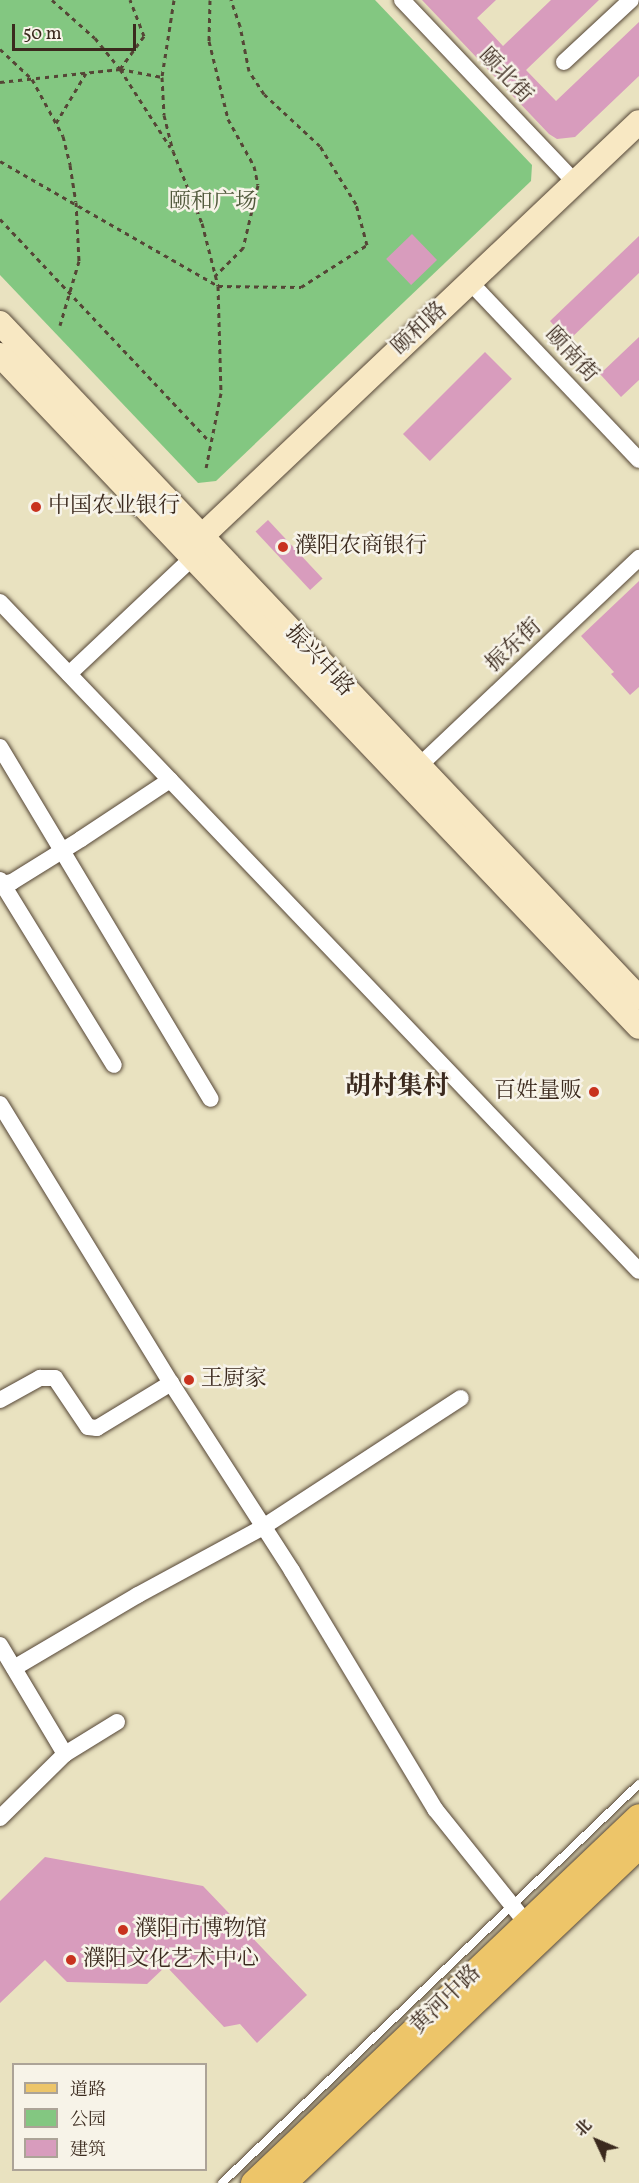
<!DOCTYPE html>
<meta charset="utf-8">
<style>
body{margin:0}
#map{position:relative;width:639px;height:2183px;overflow:hidden;background:#e9e2c0;font-family:Vollkorn,"Noto Serif SC",serif}
div>[style]{position:absolute}
[style*='--x']{left:calc(var(--x)*1px);top:calc(var(--y)*1px);width:calc(var(--w)*1px);rotate:calc(var(--a)*1deg)}
.green>*{inset:0;background:#83c781}
.building>*{inset:0;background:#d89cbd;transform-origin:0 0}
.path>*{height:3px;margin-top:-1.5px;transform-origin:0;background:repeating-linear-gradient(90deg,#554636 0 4.5px,transparent 0 9px)}
.roads{filter:drop-shadow(0 0 2px #554636) drop-shadow(0 0 2px #554636)}
.lane>*{height:8px;margin:-4px;padding:0 4px;transform-origin:4px;border-radius:4px;background:#fff}
.street>*{height:16px;margin:-8px;padding:0 8px;transform-origin:8px;border-radius:8px;background:#fff}
.secondary>*{height:24px;margin:-12px;padding:0 12px;transform-origin:12px;border-radius:12px;background:#f8e8c3}
.primary>*{height:27px;margin:-13.5px;padding:0 13.5px;transform-origin:13.5px;border-radius:13.5px;background:#edc569}
.dots>*{width:16px;height:16px;translate:-50% -50%;box-sizing:border-box;border:3px solid #f7f3e8;border-radius:50%}
span{translate:-50% -50%;white-space:nowrap;text-align:center;line-height:1.15;-webkit-text-stroke:5px #f7f3e8;paint-order:stroke}
.street-label{font-size:22px;color:#3b2a1e}
.park-label{font-size:22px;color:#51593c}
.poi-label{font-size:22px;color:#3b2a1e}
.left{translate:0 -50%;text-align:left}
.right{translate:-100% -50%;text-align:right}
.quarter-label{font-size:26px;color:#3b2a1e;font-weight:700}
.legend{position:absolute;left:12px;top:2063px;width:195px;height:108px;box-sizing:border-box;background:#f7f3e8;border:2px solid #aca397;margin:0;padding:8px 10px;list-style:none;font-size:18px;color:#3b2a1e}
.legend li{display:flex;align-items:center;gap:12px;height:30px}
.legend b{width:30px;border:2px solid #aca397}
.north{position:absolute;left:567px;top:2111px;width:60px;height:60px;-webkit-text-stroke:4px #f7f3e8;paint-order:stroke;rotate:314deg;font-size:16px;font-weight:700;line-height:24px;text-align:center;color:#3b2a1e}
.north::after{content:'';display:block;margin:auto;width:21px;height:27px;background:#3b2a1e;clip-path:polygon(50% 0,100% 100%,50% 72%,0 100%)}
.scale{position:absolute;left:12px;top:24px;width:124px;height:27px;box-sizing:border-box;border:3px solid #3b2a1e;border-top:0;padding-left:8px;font-size:18px;line-height:21px;white-space:nowrap;color:#3b2a1e;-webkit-text-stroke:4px #f7f3e8;paint-order:stroke}
</style>
<div id="map">
<div class="green">
<i style="clip-path:polygon(0 0,375px 0,532px 165px,531px 181px,216px 481px,198px 483px,0 275px)"></i>
</div>
<div class="building">
<i style="clip-path:polygon(422px 0,496px 0,477px 18px,503px 46px,551px 0,599px 0,526px 70px,556px 101px,639px 22px,639px 76px,575px 137px,557px 139px,549px 134px)"></i>
<i style="left:412px;top:234px;width:36px;height:36px;rotate:46deg"></i>
<i style="clip-path:polygon(639px 236px,639px 273px,568px 341px,550px 321px)"></i>
<i style="clip-path:polygon(639px 337px,639px 380px,621px 397px,600px 374px)"></i>
<i style="left:485px;top:352px;width:38px;height:116px;rotate:45deg"></i>
<i style="left:268px;top:520px;width:80px;height:17px;rotate:47deg"></i>
<i style="clip-path:polygon(639px 581px,639px 687px,630px 695px,611px 674px,614px 672px,581px 636px)"></i>
<i style="clip-path:polygon(45px 1857px,203px 1886px,307px 1995px,257px 2043px,240px 2024px,224px 2027px,166px 1966px,147px 1984px,67px 1982px,45px 1960px,0 2003px,0 1901px)"></i>
</div>
<div class="path">
<i style="--x:52;--y:0;--w:57;--a:41.5"></i>
<i style="--x:95;--y:38;--w:40;--a:51"></i>
<i style="--x:120;--y:69;--w:93;--a:57.3"></i>
<i style="--x:174;--y:0;--w:78;--a:98.9"></i>
<i style="--x:162;--y:77;--w:38;--a:87"></i>
<i style="--x:164;--y:115;--w:37;--a:76"></i>
<i style="--x:173;--y:151;--w:78;--a:68.1"></i>
<i style="--x:202;--y:223;--w:65;--a:75.7"></i>
<i style="--x:218;--y:286;--w:107;--a:88.4"></i>
<i style="--x:221;--y:393;--w:76;--a:101.3"></i>
<i style="--x:210;--y:0;--w:41;--a:91.4"></i>
<i style="--x:209;--y:41;--w:80;--a:76.3"></i>
<i style="--x:228;--y:119;--w:54;--a:61"></i>
<i style="--x:254;--y:166;--w:19;--a:78"></i>
<i style="--x:258;--y:185;--w:65;--a:103.4"></i>
<i style="--x:243;--y:248;--w:40;--a:135"></i>
<i style="--x:0;--y:49;--w:44;--a:43.2"></i>
<i style="--x:32;--y:79;--w:65;--a:61.5"></i>
<i style="--x:63;--y:136;--w:30;--a:76"></i>
<i style="--x:70;--y:165;--w:37;--a:81"></i>
<i style="--x:76;--y:202;--w:59;--a:87.1"></i>
<i style="--x:79;--y:261;--w:67;--a:106.5"></i>
<i style="--x:120;--y:69;--w:41;--a:-54"></i>
<i style="--x:144;--y:36;--w:39;--a:-111"></i>
<i style="--x:0;--y:82;--w:121;--a:-6.2"></i>
<i style="--x:120;--y:69;--w:43;--a:10.8"></i>
<i style="--x:56;--y:123;--w:58;--a:-59"></i>
<i style="--x:0;--y:161;--w:251;--a:29.8"></i>
<i style="--x:218;--y:286;--w:83;--a:0.7"></i>
<i style="--x:301;--y:287;--w:78;--a:-32.5"></i>
<i style="--x:367;--y:245;--w:42;--a:-105"></i>
<i style="--x:356;--y:204;--w:68;--a:-121.8"></i>
<i style="--x:320;--y:146;--w:76;--a:-137.1"></i>
<i style="--x:264;--y:94;--w:27;--a:-123"></i>
<i style="--x:249;--y:71;--w:46;--a:-101.3"></i>
<i style="--x:240;--y:26;--w:28;--a:-109"></i>
<i style="--x:0;--y:219;--w:306;--a:46.7"></i>
</div>
<div class="roads">
<div class="lane">
<i style="--x:222;--y:2183;--w:577;--a:-43.74"></i>
</div>
<div class="street">
<i style="--x:402;--y:0;--w:251;--a:46.5"></i>
<i style="--x:564;--y:62;--w:91;--a:-42.8"></i>
<i style="--x:470;--y:282;--w:245;--a:46.5"></i>
<i style="--x:0;--y:602;--w:925;--a:46.31"></i>
<i style="--x:69;--y:674;--w:169;--a:-43.3"></i>
<i style="--x:0;--y:747;--w:410;--a:59.1"></i>
<i style="--x:419;--y:766;--w:303;--a:-43.4"></i>
<i style="--x:0;--y:880;--w:217;--a:58.4"></i>
<i style="--x:0;--y:884;--w:12;--a:-9"></i>
<i style="--x:12;--y:882;--w:81;--a:-31.9"></i>
<i style="--x:81;--y:839;--w:107;--a:-33.5"></i>
<i style="--x:0;--y:1104;--w:327;--a:58.5"></i>
<i style="--x:171;--y:1383;--w:224;--a:57.2"></i>
<i style="--x:292;--y:1571;--w:278;--a:59"></i>
<i style="--x:435;--y:1809;--w:147;--a:51.3"></i>
<i style="--x:0;--y:1400;--w:46;--a:-28.8"></i>
<i style="--x:40;--y:1378;--w:15;--a:0"></i>
<i style="--x:55;--y:1378;--w:59;--a:56"></i>
<i style="--x:88;--y:1427;--w:9;--a:6"></i>
<i style="--x:97;--y:1428;--w:87;--a:-31.3"></i>
<i style="--x:0;--y:1645;--w:127;--a:59.2"></i>
<i style="--x:65;--y:1754;--w:61;--a:-31.6"></i>
<i style="--x:14;--y:1668;--w:144;--a:-30.5"></i>
<i style="--x:138;--y:1595;--w:142;--a:-28.5"></i>
<i style="--x:263;--y:1527;--w:236;--a:-33.1"></i>
<i style="--x:0;--y:1818;--w:91;--a:-44.6"></i>
</div>
<div class="secondary">
<i style="--x:0;--y:323;--w:929;--a:46.57"></i>
<i style="--x:0;--y:355;--w:927;--a:46.44"></i>
<i style="--x:201;--y:537;--w:603;--a:-43.46"></i>
</div>
<div class="primary">
<i style="--x:254;--y:2183;--w:531;--a:-43.55"></i>
<i style="--x:282;--y:2183;--w:492;--a:-43.5"></i>
</div>
</div>
<div class="dots">
<i style="left:36px;top:507px;background:#c8321e"></i>
<i style="left:283px;top:547px;background:#c8321e"></i>
<i style="left:594px;top:1092px;background:#c8321e"></i>
<i style="left:189px;top:1380px;background:#c8321e"></i>
<i style="left:123px;top:1930px;background:#c8321e"></i>
<i style="left:71px;top:1960px;background:#c8321e"></i>
</div>
<div class="street-label">
<span style="left:505px;top:76px;rotate:46deg">颐北街</span>
<span style="left:420px;top:329px;rotate:-43deg">颐和路</span>
<span style="left:571px;top:355px;rotate:47deg">颐南街</span>
<span style="left:514px;top:646px;rotate:-43deg">振东街</span>
<span style="left:319px;top:661px;rotate:47deg">振兴中路</span>
<span style="left:446px;top:2000px;rotate:-44deg">黄河中路</span>
</div>
<div class="park-label">
<span style="left:213px;top:203px">颐和广场</span>
</div>
<div class="poi-label">
<span class="left" style="left:48px;top:507px">中国农业银行</span>
<span class="left" style="left:295px;top:547px">濮阳农商银行</span>
<span class="right" style="left:582px;top:1092px">百姓量贩</span>
<span class="left" style="left:201px;top:1380px">王厨家</span>
<span class="left" style="left:135px;top:1930px">濮阳市博物馆</span>
<span class="left" style="left:83px;top:1960px">濮阳文化艺术中心</span>
</div>
<div class="quarter-label">
<span style="left:397px;top:1088px">胡村集村</span>
</div>
<ul class="legend">
<li><b style="height:8px;background:#edc569"></b>道路</li>
<li><b style="height:16px;background:#83c781"></b>公园</li>
<li><b style="height:16px;background:#d89cbd"></b>建筑</li>
</ul>
<div class="north">北</div>
<div class="scale">50 m</div>
</div>
